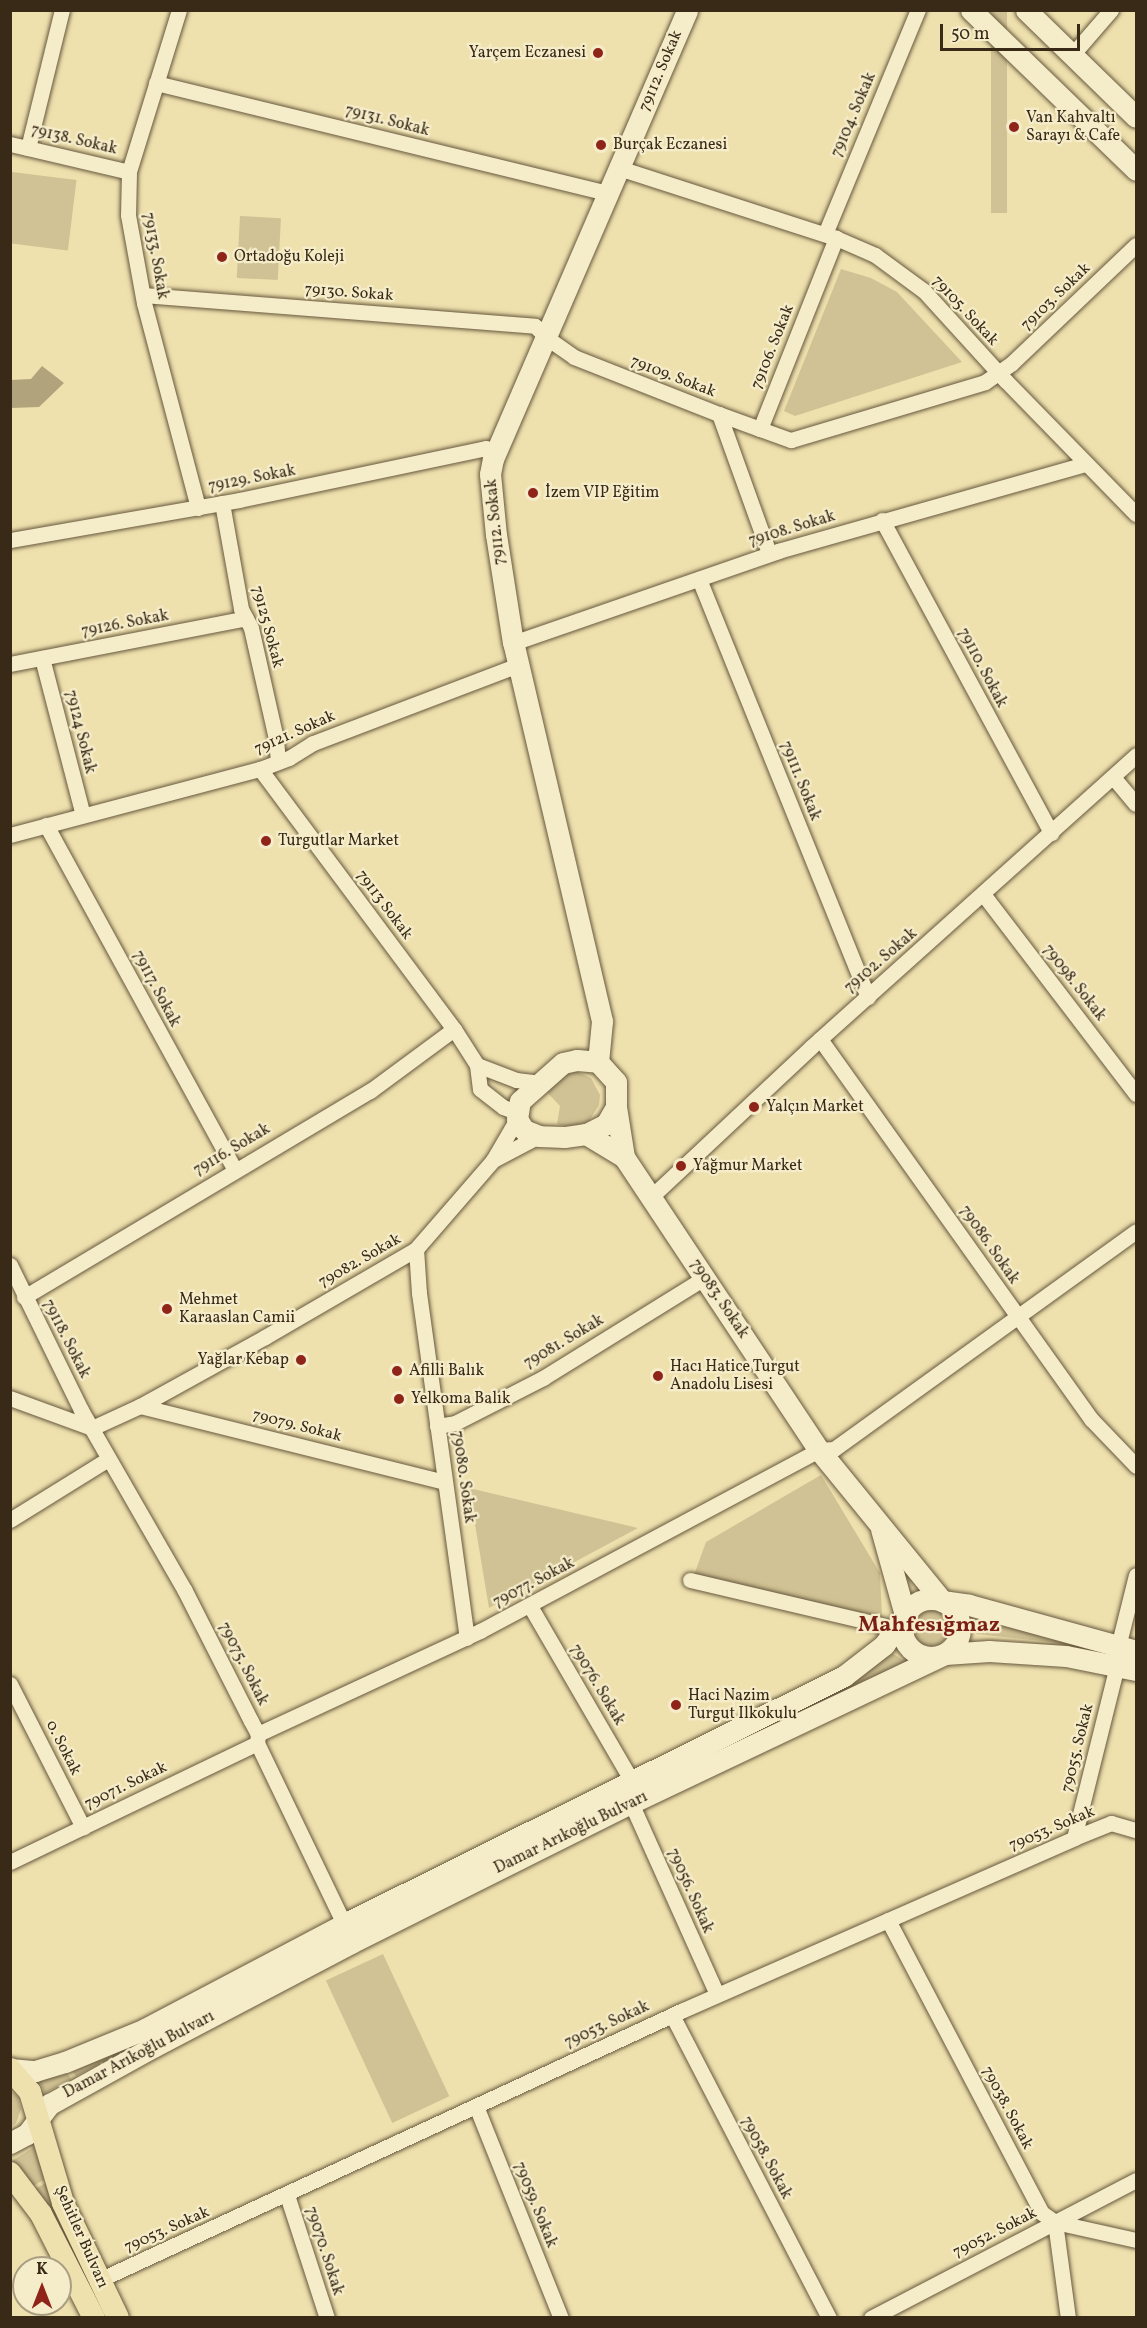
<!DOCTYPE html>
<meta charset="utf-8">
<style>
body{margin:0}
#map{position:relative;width:1147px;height:2328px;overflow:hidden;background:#efe1ae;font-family:Vollkorn,serif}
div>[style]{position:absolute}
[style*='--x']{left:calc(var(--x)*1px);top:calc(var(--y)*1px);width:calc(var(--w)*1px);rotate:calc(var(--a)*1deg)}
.green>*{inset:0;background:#d0c294;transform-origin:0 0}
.round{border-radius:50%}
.water>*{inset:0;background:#b1a37b}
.roads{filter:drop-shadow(0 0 2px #66583d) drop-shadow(0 0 2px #66583d)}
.street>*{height:15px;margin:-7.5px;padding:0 7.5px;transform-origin:7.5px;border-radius:7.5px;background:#f5ecca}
.secondary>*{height:21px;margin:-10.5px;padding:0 10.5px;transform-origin:10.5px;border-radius:10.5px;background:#f5ecca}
.secondary>.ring{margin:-10.5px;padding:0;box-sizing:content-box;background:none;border:21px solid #f5ecca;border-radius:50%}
.primary>*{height:22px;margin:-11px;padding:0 11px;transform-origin:11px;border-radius:11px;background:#efe1ae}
.dots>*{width:16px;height:16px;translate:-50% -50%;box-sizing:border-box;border:3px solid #f5ecca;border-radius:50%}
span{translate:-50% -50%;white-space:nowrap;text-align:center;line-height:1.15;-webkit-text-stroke:4.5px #f5ecca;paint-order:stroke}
.poi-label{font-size:16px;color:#392a17}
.right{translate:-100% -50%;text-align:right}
.left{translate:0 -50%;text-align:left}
.street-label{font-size:16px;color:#392a17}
.district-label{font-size:22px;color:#7a1f14;font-weight:700}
.frame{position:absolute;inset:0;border:12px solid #392a17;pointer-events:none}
.north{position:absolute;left:12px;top:2256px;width:60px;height:60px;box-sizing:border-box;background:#f5ecca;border:2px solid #aa9e82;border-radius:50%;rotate:0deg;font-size:16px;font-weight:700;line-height:24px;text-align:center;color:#392a17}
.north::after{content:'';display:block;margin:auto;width:21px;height:27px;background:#8f2418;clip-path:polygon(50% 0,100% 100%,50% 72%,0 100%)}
.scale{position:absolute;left:940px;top:24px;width:140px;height:27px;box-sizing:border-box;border:3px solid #392a17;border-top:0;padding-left:8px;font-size:18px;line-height:21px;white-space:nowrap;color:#392a17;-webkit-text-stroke:4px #f5ecca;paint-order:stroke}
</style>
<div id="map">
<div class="green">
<i style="left:991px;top:11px;width:16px;height:202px"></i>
<i style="left:12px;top:172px;width:65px;height:71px;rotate:7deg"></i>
<i style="left:240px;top:216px;width:41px;height:62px;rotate:3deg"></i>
<i style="clip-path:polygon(841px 269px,871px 278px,897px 292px,962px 362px,795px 416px,784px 411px)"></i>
<i style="clip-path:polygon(573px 1070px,591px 1078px,600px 1095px,599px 1105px,589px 1121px,572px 1127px,557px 1124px,560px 1106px,544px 1089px,548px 1081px)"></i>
<i style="clip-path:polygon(821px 1475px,880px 1573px,882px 1617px,694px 1575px,706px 1542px)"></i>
<i style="clip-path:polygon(469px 1488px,638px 1528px,489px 1608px)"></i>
<i class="round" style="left:913px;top:1610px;width:36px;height:36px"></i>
<i style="clip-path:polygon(970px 1616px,1136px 1661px,1069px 1644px,976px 1634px)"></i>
<i style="clip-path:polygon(892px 1653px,906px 1662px,353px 1932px,76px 2076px,73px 2072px,575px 1817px,840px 1691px)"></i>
<i style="left:383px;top:1954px;width:157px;height:63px;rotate:65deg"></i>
<i style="clip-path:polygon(68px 2074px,71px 2079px,45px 2093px,39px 2080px)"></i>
<i style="clip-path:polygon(10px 2090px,17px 2096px,21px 2109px,16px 2123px,11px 2127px)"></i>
<i style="clip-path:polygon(34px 2147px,45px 2179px,33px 2186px,12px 2161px)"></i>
<i style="clip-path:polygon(46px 2183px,107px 2317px,102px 2317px,35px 2189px)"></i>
</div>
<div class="water">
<i style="clip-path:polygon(42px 366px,64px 383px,39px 407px,11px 408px,11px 380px,31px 379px)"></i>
</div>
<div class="roads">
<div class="street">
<i style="--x:179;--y:10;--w:170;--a:107.2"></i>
<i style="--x:129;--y:172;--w:43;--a:91.3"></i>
<i style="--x:128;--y:215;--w:89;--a:79.7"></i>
<i style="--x:144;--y:303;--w:212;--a:75.2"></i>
<i style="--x:1072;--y:55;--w:60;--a:-49.1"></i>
<i style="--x:156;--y:83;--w:467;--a:13.7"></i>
<i style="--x:10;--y:144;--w:122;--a:13.2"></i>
<i style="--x:28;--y:148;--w:142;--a:-76.2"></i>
<i style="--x:619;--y:168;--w:228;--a:17.9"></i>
<i style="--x:836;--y:238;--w:43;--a:23.6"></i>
<i style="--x:875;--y:255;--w:61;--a:36.3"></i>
<i style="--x:924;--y:291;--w:122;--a:47.7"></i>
<i style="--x:1006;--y:381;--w:186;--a:45.7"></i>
<i style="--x:825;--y:234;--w:243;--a:-67.5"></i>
<i style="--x:143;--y:295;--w:393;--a:4.5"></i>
<i style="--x:535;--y:326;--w:17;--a:45"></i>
<i style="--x:547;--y:338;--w:33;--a:35"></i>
<i style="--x:574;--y:357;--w:156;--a:21.5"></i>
<i style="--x:719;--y:414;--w:148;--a:70.2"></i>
<i style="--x:719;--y:414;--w:44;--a:20.1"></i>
<i style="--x:760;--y:429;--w:206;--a:-68.3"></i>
<i style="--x:760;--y:429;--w:33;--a:20"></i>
<i style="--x:791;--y:440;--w:202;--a:-16.6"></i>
<i style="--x:985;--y:382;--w:33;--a:-35"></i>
<i style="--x:1012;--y:363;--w:171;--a:-43.6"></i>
<i style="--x:222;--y:503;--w:108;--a:79.8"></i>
<i style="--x:241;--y:609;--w:21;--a:62"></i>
<i style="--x:251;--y:628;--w:114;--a:77.3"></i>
<i style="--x:276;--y:739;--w:21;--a:85"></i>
<i style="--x:882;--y:520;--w:356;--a:61.6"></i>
<i style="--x:10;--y:540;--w:232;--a:-9.9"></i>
<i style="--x:239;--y:500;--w:252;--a:-11.9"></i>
<i style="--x:486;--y:448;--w:13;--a:58"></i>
<i style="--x:699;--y:579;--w:451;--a:68"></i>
<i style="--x:513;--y:643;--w:281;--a:-19.1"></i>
<i style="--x:778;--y:551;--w:320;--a:-15.8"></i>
<i style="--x:42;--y:658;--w:162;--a:75.4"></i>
<i style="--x:10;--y:664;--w:240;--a:-11"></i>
<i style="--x:260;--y:769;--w:324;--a:53.3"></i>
<i style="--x:454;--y:1029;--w:43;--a:57.4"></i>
<i style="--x:477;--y:1065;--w:24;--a:83"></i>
<i style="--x:480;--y:1089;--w:29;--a:38"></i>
<i style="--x:503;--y:1107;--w:14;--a:21"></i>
<i style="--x:1113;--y:777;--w:35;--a:50"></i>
<i style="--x:46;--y:825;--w:392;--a:61.3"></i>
<i style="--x:10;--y:835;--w:259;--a:-14.8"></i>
<i style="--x:260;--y:769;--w:31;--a:-21"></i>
<i style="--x:289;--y:758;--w:28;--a:-32"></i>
<i style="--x:313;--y:743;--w:219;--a:-20.8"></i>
<i style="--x:983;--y:894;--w:252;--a:52.6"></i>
<i style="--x:820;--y:1039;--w:467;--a:54.5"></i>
<i style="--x:1091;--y:1419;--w:65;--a:46.2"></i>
<i style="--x:477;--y:1065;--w:42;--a:21"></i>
<i style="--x:516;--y:1080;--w:23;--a:7"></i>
<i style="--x:493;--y:1160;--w:52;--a:-27.6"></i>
<i style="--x:652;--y:1196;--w:218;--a:-43.1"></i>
<i style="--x:811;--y:1047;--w:437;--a:-41.9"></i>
<i style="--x:416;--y:1249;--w:44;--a:86.1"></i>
<i style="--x:419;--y:1293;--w:348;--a:82.1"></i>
<i style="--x:10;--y:1265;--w:161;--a:63.9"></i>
<i style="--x:81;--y:1410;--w:207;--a:60.1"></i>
<i style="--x:184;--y:1589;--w:148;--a:63.1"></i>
<i style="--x:251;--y:1721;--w:15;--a:62"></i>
<i style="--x:258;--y:1734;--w:9;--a:96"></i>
<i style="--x:257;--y:1743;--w:201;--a:64.3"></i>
<i style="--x:24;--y:1297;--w:403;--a:-30.8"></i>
<i style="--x:370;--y:1091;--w:104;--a:-36.4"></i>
<i style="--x:10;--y:1398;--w:87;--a:20.1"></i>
<i style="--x:140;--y:1406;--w:314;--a:14"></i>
<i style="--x:437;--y:1426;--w:18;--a:-9"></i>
<i style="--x:455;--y:1423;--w:99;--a:-27.1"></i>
<i style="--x:543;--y:1378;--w:190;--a:-31.8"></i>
<i style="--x:92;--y:1428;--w:53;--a:-24.6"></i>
<i style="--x:140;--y:1406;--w:143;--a:-28.9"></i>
<i style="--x:265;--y:1337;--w:175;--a:-30.2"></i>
<i style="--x:416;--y:1249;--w:118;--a:-49.1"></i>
<i style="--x:493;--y:1160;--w:48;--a:-59.7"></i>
<i style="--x:10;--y:1520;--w:115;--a:-31.9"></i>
<i style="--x:690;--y:1580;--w:197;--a:13.2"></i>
<i style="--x:530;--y:1606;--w:203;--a:59.8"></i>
<i style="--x:1118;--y:1647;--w:74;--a:-76"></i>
<i style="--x:10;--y:1684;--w:161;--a:63"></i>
<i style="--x:258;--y:1734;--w:245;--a:-24.9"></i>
<i style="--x:480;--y:1631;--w:384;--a:-28.1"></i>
<i style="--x:819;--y:1450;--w:15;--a:-4"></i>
<i style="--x:834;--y:1449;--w:372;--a:-35.8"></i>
<i style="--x:631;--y:1803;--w:209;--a:65.8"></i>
<i style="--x:1074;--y:1838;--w:177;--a:-76"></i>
<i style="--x:10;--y:1862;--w:274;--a:-25.7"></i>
<i style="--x:888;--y:1920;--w:331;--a:62.3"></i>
<i style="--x:1042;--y:2213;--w:16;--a:35"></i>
<i style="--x:1055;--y:2222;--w:97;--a:82.3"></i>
<i style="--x:672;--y:2015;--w:341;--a:62.6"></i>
<i style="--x:476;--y:2106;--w:228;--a:68.2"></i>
<i style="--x:287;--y:2195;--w:129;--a:72"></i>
<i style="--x:1055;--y:2222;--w:83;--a:12.5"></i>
<i style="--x:99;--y:2280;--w:643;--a:-24.81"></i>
<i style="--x:683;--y:2010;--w:427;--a:-23.7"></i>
<i style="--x:1074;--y:1838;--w:40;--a:-22"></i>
<i style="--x:1111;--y:1823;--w:26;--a:16"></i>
<i style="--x:871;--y:2318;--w:299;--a:-27.5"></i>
</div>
<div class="secondary">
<i style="--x:971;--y:10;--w:230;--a:44.1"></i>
<i style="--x:1026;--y:10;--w:153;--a:44.2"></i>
<i style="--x:577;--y:1060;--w:21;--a:5"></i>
<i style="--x:598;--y:1062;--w:27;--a:48"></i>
<i style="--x:616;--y:1082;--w:25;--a:90"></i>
<i style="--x:616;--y:1107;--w:20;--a:120"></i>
<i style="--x:606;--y:1124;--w:22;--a:153"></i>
<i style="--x:586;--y:1134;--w:22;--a:172"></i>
<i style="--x:564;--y:1137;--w:25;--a:-178"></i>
<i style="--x:539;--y:1136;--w:16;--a:-158"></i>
<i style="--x:524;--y:1130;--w:13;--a:-122"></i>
<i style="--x:517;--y:1119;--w:18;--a:-81"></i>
<i style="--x:520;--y:1101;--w:57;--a:-41.5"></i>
<i style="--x:563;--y:1063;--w:14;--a:-12"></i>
<i style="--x:598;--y:1062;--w:41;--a:-84.4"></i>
<i style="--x:602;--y:1021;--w:388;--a:-103.2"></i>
<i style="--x:513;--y:643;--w:109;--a:-98.9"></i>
<i style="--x:496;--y:535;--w:61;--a:-95.6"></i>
<i style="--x:490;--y:474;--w:15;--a:-79"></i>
<i style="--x:493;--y:459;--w:489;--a:-66.6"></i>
<i style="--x:616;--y:1107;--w:51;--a:80.9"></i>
<i style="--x:586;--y:1134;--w:44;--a:31.2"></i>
<i style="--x:624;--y:1157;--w:352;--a:56.4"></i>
<i style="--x:819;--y:1450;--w:195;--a:50.8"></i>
<i style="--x:881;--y:1529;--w:89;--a:74.4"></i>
<i class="ring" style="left:902px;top:1599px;width:37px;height:37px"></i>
<i style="--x:942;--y:1601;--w:27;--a:8"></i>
<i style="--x:969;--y:1605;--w:173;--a:15.4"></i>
<i style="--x:10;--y:2069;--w:25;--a:5"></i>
<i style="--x:35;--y:2071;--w:31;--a:-17"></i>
<i style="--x:65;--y:2062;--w:87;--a:-22.4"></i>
<i style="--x:145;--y:2029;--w:225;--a:-27.8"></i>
<i style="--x:344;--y:1924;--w:558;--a:-26.38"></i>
<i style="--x:844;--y:1676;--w:51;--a:-37.8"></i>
<i style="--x:884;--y:1645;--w:37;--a:-55"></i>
<i style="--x:10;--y:2143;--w:19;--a:-28"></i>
<i style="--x:27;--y:2134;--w:38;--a:-53"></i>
<i style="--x:50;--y:2104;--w:118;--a:-29"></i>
<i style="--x:153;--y:2047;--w:224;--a:-27.7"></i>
<i style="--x:351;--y:1943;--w:313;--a:-26.6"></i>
<i style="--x:631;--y:1803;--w:348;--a:-25.4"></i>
<i style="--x:945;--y:1654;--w:44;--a:-3.9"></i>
<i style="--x:989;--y:1651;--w:77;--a:3.7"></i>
<i style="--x:1066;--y:1656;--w:71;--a:11.3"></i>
</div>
<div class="primary">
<i style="--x:10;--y:2069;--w:30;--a:49"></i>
<i style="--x:30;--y:2092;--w:116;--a:73.4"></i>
<i style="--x:63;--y:2203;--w:127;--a:64.4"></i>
<i style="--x:10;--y:2173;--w:51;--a:52.9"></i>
<i style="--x:41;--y:2214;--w:117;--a:63"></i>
</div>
</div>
<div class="dots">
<i style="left:598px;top:53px;background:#8f2418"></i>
<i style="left:1014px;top:127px;background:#8f2418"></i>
<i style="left:601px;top:145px;background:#8f2418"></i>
<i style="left:222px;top:257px;background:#8f2418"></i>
<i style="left:533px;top:493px;background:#8f2418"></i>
<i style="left:266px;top:841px;background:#8f2418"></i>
<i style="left:754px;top:1107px;background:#8f2418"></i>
<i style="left:681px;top:1166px;background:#8f2418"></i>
<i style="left:167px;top:1309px;background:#8f2418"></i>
<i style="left:301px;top:1360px;background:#8f2418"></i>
<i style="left:397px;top:1371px;background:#8f2418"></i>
<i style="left:658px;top:1376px;background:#8f2418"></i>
<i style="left:399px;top:1399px;background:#8f2418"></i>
<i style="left:676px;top:1705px;background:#8f2418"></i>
</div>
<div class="poi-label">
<span class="right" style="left:586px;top:53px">Yarçem Eczanesi</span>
<span class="left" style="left:1026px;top:127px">Van Kahvaltı<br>Sarayı &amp; Cafe</span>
<span class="left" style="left:613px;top:145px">Burçak Eczanesi</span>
<span class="left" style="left:234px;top:257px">Ortadoğu Koleji</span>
<span class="left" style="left:545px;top:493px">İzem VIP Eğitim</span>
<span class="left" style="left:278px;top:841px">Turgutlar Market</span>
<span class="left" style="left:766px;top:1107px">Yalçın Market</span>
<span class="left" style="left:693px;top:1166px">Yağmur Market</span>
<span class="left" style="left:179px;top:1309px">Mehmet<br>Karaaslan Camii</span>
<span class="right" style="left:289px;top:1360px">Yağlar Kebap</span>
<span class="left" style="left:670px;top:1376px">Hacı Hatice Turgut<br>Anadolu Lisesi</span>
<span class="left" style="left:409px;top:1371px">Afilli Balık</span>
<span class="left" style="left:411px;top:1399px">Yelkoma Balık</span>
<span class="left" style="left:688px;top:1705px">Haci Nazim<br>Turgut Ilkokulu</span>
</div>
<div class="street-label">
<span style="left:661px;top:71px;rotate:-67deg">79112. Sokak</span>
<span style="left:854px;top:115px;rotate:-67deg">79104. Sokak</span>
<span style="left:387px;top:121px;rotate:14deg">79131. Sokak</span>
<span style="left:74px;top:140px;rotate:13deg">79138. Sokak</span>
<span style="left:155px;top:256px;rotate:80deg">79133. Sokak</span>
<span style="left:349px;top:293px;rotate:4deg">79130. Sokak</span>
<span style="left:1056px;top:297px;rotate:-44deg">79103. Sokak</span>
<span style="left:965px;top:311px;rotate:47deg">79105. Sokak</span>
<span style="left:773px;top:347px;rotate:-68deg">79106. Sokak</span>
<span style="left:673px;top:377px;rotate:21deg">79109. Sokak</span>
<span style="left:252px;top:479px;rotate:-11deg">79129. Sokak</span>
<span style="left:496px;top:522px;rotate:-96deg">79112. Sokak</span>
<span style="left:792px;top:529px;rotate:-17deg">79108. Sokak</span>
<span style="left:125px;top:624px;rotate:-11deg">79126. Sokak</span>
<span style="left:267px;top:627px;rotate:75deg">79125 Sokak</span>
<span style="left:982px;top:668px;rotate:62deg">79110. Sokak</span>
<span style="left:80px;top:732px;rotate:76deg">79124 Sokak</span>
<span style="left:295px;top:733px;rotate:-24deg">79121. Sokak</span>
<span style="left:800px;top:781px;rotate:68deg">79111. Sokak</span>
<span style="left:384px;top:905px;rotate:53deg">79113 Sokak</span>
<span style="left:881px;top:961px;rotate:-41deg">79102. Sokak</span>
<span style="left:1074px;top:983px;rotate:52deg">79098. Sokak</span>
<span style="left:156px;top:989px;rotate:62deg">79117. Sokak</span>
<span style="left:232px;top:1150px;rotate:-31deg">79116. Sokak</span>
<span style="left:989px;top:1245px;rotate:55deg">79086. Sokak</span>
<span style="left:360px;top:1261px;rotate:-30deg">79082. Sokak</span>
<span style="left:719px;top:1299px;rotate:56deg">79083. Sokak</span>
<span style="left:66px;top:1339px;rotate:63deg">79118. Sokak</span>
<span style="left:564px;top:1342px;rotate:-31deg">79081. Sokak</span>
<span style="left:297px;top:1426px;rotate:14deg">79079. Sokak</span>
<span style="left:463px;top:1477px;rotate:82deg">79080. Sokak</span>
<span style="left:534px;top:1583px;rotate:-28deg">79077. Sokak</span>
<span style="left:243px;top:1664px;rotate:63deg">79075. Sokak</span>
<span style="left:597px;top:1685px;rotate:59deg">79076. Sokak</span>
<span style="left:63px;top:1748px;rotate:63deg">0. Sokak</span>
<span style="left:1078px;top:1748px;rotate:-76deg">79055. Sokak</span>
<span style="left:126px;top:1786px;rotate:-26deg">79071. Sokak</span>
<span style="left:1052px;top:1829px;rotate:-23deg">79053. Sokak</span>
<span style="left:571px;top:1833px;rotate:-26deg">Damar Arıkoğlu Bulvarı</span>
<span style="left:690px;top:1891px;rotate:66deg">79056. Sokak</span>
<span style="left:607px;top:2025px;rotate:-25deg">79053. Sokak</span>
<span style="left:139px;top:2055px;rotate:-28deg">Damar Arıkoğlu Bulvarı</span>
<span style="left:1007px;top:2108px;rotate:62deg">79038. Sokak</span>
<span style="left:766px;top:2158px;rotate:62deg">79058. Sokak</span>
<span style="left:535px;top:2205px;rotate:68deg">79059. Sokak</span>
<span style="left:167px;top:2230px;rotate:-24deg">79053. Sokak</span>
<span style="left:995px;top:2233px;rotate:-27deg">79052. Sokak</span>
<span style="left:81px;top:2237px;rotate:66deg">Şehitler Bulvarı</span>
<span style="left:324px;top:2251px;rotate:72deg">79070. Sokak</span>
</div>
<div class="district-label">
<span style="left:929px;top:1626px">Mahfesığmaz</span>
</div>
<div class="frame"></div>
<div class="north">K</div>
<div class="scale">50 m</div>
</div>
